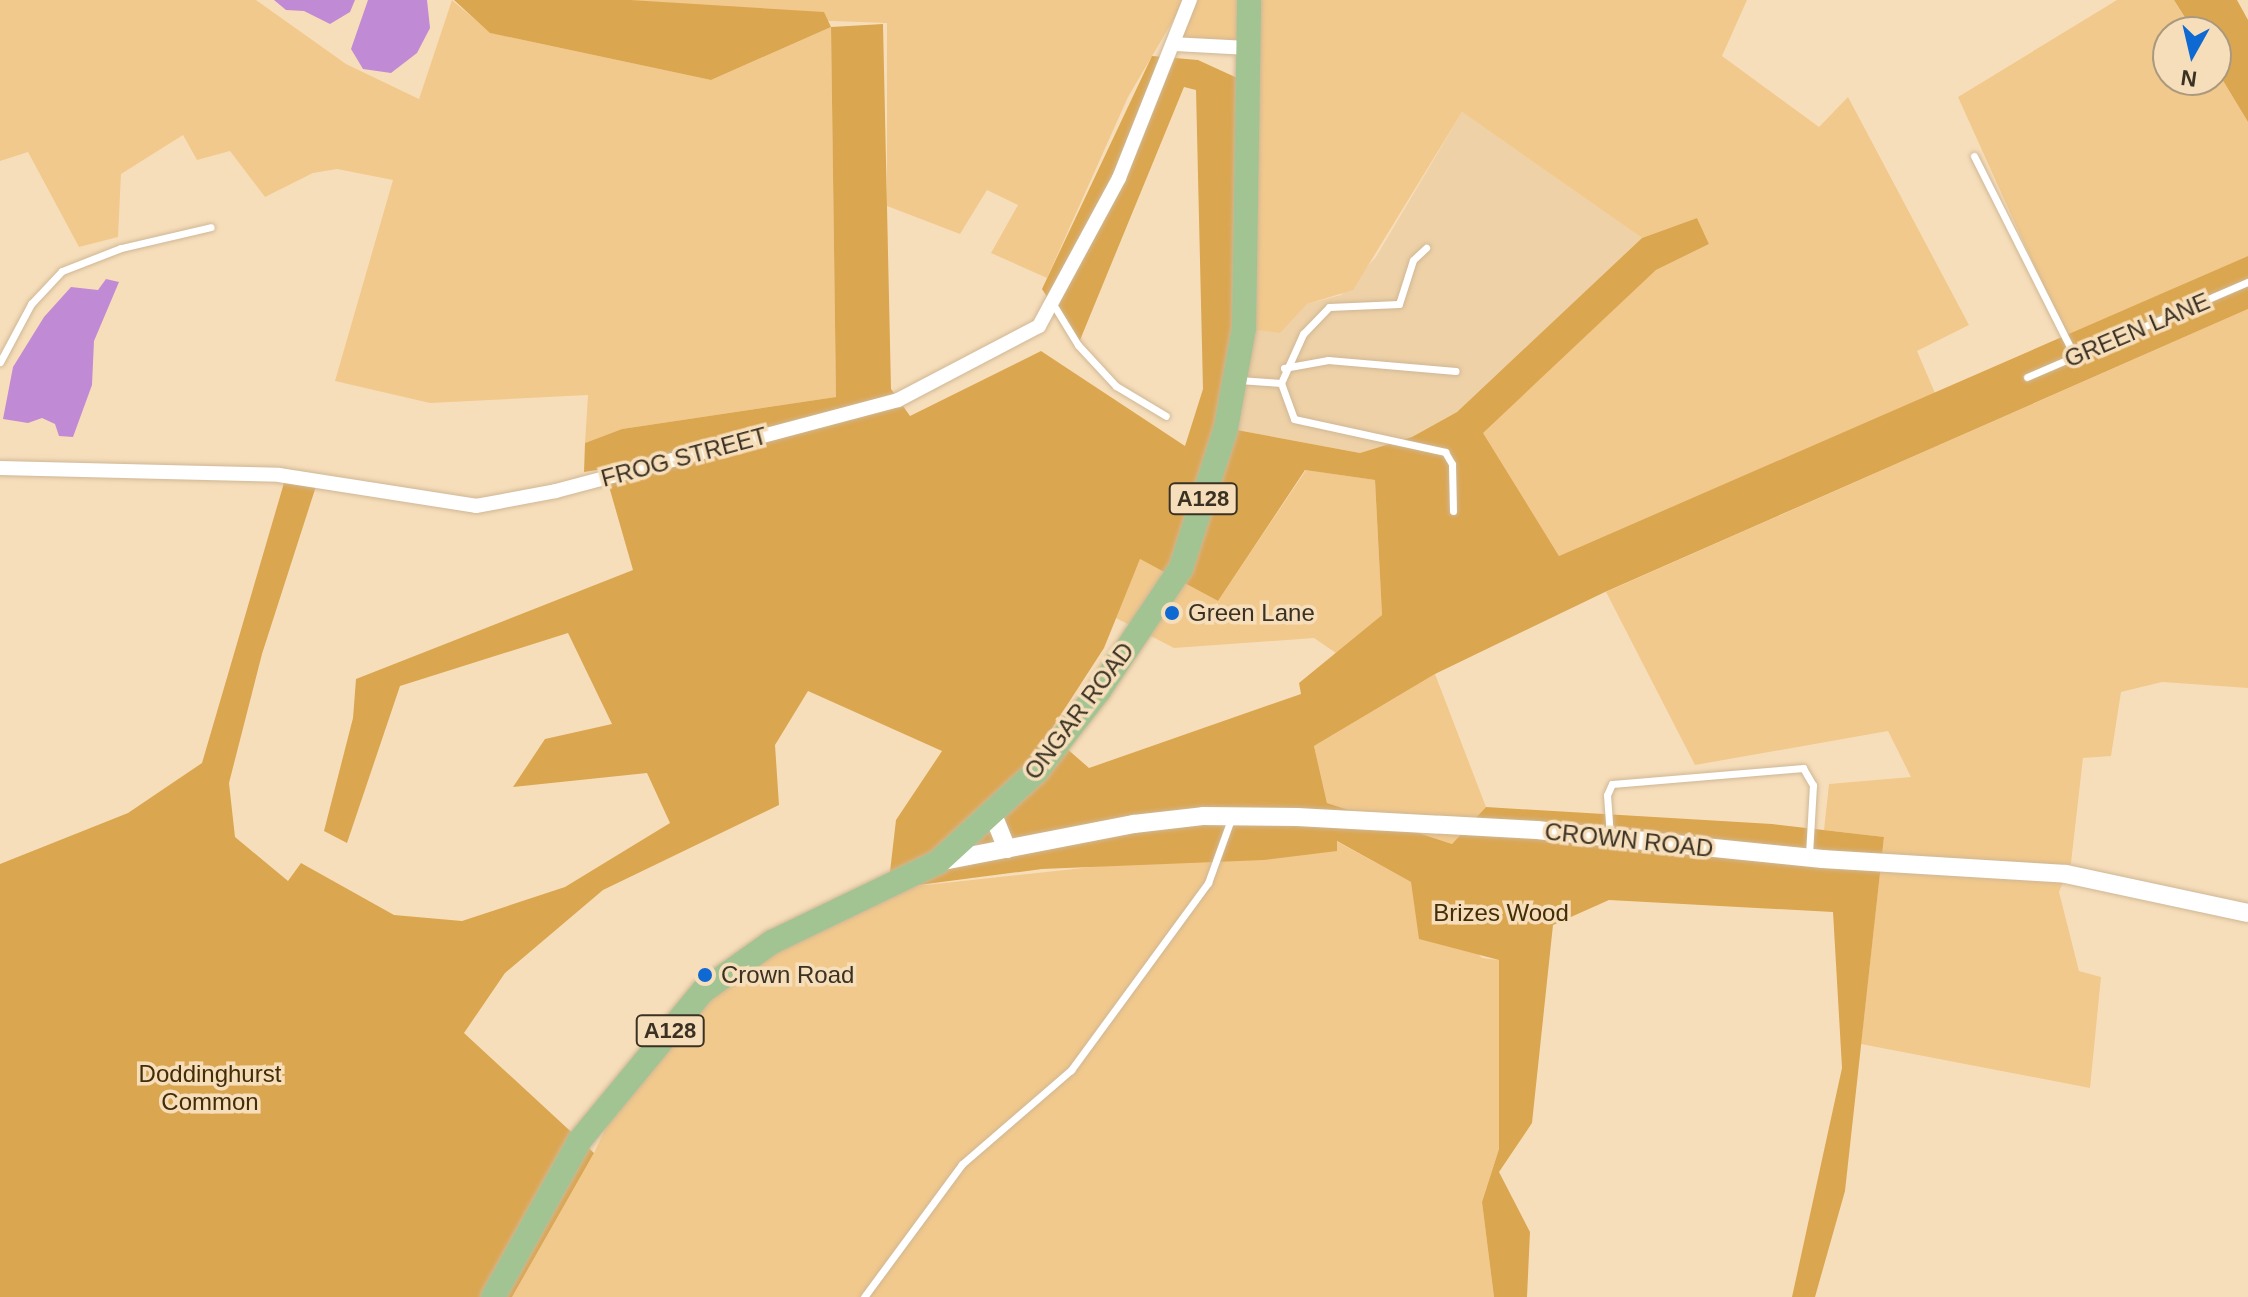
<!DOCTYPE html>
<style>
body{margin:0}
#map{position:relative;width:2248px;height:1297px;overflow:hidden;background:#f7debb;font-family:Arial,sans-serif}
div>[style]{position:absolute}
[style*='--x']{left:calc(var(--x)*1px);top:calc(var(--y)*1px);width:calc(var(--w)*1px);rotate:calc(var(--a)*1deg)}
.built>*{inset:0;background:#eed1a7}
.green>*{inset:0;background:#f2c98c}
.forest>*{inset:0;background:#dba650}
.water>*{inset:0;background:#c18ad4}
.roads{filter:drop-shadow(0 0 2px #cfb795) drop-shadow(0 0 2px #cfb795)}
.service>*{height:7px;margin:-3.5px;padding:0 3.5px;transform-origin:3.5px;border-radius:3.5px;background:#fff}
.minor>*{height:14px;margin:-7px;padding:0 7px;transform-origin:7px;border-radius:7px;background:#fff}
.tertiary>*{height:18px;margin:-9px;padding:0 9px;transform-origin:9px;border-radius:9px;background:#fff}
.primary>*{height:24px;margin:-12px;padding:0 12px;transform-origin:12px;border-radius:12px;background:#a2c492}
.dots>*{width:22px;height:22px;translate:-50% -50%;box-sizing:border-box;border:4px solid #f7debb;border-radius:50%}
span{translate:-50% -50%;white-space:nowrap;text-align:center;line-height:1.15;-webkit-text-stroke:7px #f7debb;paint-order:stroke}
.shield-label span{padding:2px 6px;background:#f7debb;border:2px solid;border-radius:6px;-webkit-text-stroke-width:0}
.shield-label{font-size:22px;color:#3a3123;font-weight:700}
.street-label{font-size:24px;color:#3a3123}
.poi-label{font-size:24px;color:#3a3123}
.left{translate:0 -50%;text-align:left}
.park-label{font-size:24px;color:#432d07}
.north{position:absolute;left:2152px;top:16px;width:80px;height:80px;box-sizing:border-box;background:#f7debb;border:2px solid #ab997e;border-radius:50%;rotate:188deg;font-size:22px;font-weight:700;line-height:32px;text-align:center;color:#3a3123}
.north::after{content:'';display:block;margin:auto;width:28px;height:36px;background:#0e69d2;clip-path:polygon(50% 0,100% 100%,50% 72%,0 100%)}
</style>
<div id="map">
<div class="built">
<i style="clip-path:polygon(1462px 112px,1642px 238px,1457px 412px,1412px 437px,1360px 453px,1226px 428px,1244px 328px,1290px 316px,1307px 304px,1341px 295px,1376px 257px)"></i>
</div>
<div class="green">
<i style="clip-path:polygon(0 0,256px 0,346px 64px,419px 99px,452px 0,491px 33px,711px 80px,831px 27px,836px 397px,622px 429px,585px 443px,588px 395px,430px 403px,335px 381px,393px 180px,337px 169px,313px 173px,265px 197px,230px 151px,197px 160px,183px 135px,121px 174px,118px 237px,79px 247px,28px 152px,0 161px)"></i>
<i style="clip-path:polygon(579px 0,1185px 0,1128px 97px,1047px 278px,991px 253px,1018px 205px,987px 190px,960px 234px,887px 206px,887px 23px,750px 18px)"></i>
<i style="clip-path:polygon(1190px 0,1747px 0,1722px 56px,1819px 127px,1848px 97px,1969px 325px,1917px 351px,1935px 393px,1559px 556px,1482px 433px,1656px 270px,1709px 244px,1697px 218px,1642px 238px,1462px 112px,1353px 290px,1307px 304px,1280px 333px,1244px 328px,1246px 49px,1173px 44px)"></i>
<i style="clip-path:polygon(2117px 0,2174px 0,2193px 32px,2168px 32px,2168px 80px,2216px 80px,2216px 69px,2248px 122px,2248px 256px,2066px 336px,1958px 97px)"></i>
<i style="clip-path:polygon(2248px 309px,2248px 688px,2162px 682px,2121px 692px,2111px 756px,2083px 758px,2071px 863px,2059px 892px,2079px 971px,2101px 977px,2090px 1088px,1861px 1044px,1884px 837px,1824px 830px,1829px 784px,1911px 777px,1888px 731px,1695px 765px,1606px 592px)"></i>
<i style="clip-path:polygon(1306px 470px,1375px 480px,1382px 615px,1336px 653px,1314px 638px,1174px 648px,1114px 617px,1140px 559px,1218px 601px)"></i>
<i style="clip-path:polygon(1435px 674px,1486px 807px,1452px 844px,1327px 803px,1314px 746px)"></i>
<i style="clip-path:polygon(1336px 841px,1411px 882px,1482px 958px,1499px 960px,1499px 1149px,1482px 1202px,1494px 1297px,512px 1297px,594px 1153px,626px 1085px,703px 991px,888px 889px)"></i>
</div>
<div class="forest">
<i style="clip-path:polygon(evenodd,454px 0,630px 0,824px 12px,831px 27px,883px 24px,891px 389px,910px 416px,1041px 351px,1185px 446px,1203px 389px,1196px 90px,1184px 87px,1078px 345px,1042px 289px,1152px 56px,1198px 60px,1246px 82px,1249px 249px,1226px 428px,1360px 453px,1412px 437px,1457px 412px,1642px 238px,1697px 218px,1709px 244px,1656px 270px,1483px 433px,1559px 556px,2248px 256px,2248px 309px,1605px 592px,1435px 674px,1314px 746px,1327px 803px,1452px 844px,1486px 807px,1772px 824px,1884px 837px,1845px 1191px,1815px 1297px,1792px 1297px,1842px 1068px,1833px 912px,1609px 900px,1553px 925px,1532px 1123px,1499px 1172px,1530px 1232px,1527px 1297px,1494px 1297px,1482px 1202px,1499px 1149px,1499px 960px,1419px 939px,1411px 882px,1337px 841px,1337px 851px,1264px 860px,1042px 869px,888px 889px,896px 820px,942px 751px,808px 691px,775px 745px,779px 805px,603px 890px,505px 973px,464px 1033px,594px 1153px,512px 1297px,0 1297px,0 864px,128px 813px,202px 763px,286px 476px,318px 480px,262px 654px,229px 783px,235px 837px,288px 881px,301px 863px,394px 915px,462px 921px,565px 887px,670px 823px,647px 773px,513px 787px,545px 739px,612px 724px,568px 633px,400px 686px,347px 843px,324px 831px,353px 718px,356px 679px,633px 570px,604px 469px,584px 472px,585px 443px,622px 429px,836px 397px,831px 27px,711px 80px,490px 33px,454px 0,1305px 470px,1375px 480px,1382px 615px,1299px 683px,1301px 694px,1089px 768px,1049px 733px,1104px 648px,1140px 559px,1218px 601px,1305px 470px)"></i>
<i style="clip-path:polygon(2174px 0,2237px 0,2248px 20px,2248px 122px,2216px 69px,2216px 32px,2194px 32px)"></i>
</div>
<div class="water">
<i style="clip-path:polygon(274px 0,355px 0,350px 12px,330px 24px,304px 11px,286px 10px)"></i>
<i style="clip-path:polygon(368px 0,427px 0,430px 28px,417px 53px,391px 73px,363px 69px,351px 49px)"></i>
<i style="clip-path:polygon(106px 279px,119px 282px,94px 341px,92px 385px,73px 437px,59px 436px,55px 424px,42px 418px,28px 423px,3px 419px,13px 367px,44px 317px,71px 287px,98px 290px)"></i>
</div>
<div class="roads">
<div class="service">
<i style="--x:1974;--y:156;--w:225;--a:63.3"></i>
<i style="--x:1053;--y:304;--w:48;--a:58.6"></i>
<i style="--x:1078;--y:345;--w:56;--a:47.2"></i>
<i style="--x:1116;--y:386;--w:58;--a:31"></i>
<i style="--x:0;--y:362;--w:66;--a:-61.9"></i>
<i style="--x:31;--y:304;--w:45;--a:-46.8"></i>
<i style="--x:62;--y:271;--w:63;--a:-21.3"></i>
<i style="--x:121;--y:248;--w:92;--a:-13.1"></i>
<i style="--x:1284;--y:368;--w:45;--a:-10.3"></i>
<i style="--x:1328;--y:360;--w:128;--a:4.9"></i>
<i style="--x:2027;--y:377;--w:241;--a:-23.3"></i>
<i style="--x:1239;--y:380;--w:42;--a:4.1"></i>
<i style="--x:1281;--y:383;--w:54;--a:-65.8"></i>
<i style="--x:1303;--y:334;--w:37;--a:-46"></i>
<i style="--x:1329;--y:307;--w:70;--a:-2.5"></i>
<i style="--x:1399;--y:304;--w:46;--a:-72.3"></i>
<i style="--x:1413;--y:260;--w:18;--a:-43"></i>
<i style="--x:1281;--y:383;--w:38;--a:70"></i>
<i style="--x:1294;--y:419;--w:155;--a:12.3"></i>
<i style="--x:1445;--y:452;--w:14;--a:60"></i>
<i style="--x:1452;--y:464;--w:47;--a:88.8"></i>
<i style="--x:1610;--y:836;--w:41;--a:-94.2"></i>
<i style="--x:1607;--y:795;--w:12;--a:-66"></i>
<i style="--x:1612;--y:784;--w:192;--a:-4.8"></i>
<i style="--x:1803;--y:768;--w:20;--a:60"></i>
<i style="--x:1813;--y:785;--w:70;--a:93.3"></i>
<i style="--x:864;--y:1297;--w:165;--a:-53.6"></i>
<i style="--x:962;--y:1164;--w:144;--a:-40.8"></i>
<i style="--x:1071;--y:1070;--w:232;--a:-53.8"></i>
<i style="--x:1208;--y:883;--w:68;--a:-70.2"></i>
</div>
<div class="minor">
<i style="--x:1173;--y:44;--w:73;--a:3.1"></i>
<i style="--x:0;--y:468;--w:279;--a:1.4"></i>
<i style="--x:279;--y:475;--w:199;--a:8.9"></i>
<i style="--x:476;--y:506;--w:81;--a:-10.6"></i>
<i style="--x:556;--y:491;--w:354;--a:-14.9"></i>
<i style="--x:898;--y:400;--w:159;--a:-27.7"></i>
<i style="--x:1039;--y:326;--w:168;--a:-61.6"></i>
<i style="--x:1119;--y:178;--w:192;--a:-68.3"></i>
</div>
<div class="tertiary">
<i style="--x:992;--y:812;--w:40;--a:68"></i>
<i style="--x:938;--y:862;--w:200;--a:-11"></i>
<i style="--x:1134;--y:824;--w:69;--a:-6.6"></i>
<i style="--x:1203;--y:816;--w:94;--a:0.6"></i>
<i style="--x:1297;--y:817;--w:240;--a:3.1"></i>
<i style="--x:1537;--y:830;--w:287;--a:5.8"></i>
<i style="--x:1823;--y:859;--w:243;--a:3.5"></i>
<i style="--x:2066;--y:874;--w:186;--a:12.1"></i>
</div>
<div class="primary">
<i style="--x:493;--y:1297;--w:179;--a:-61"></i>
<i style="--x:580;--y:1140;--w:193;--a:-50.5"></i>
<i style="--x:703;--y:991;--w:85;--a:-35.4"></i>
<i style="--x:772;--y:942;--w:184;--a:-25.7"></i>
<i style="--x:938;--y:862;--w:133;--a:-42.6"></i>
<i style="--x:1036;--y:772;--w:101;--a:-52.2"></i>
<i style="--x:1098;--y:692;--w:149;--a:-56.2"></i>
<i style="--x:1181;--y:568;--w:147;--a:-72.2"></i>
<i style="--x:1226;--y:428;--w:102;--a:-79.8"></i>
<i style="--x:1244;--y:328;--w:328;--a:-89.1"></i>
</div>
</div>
<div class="dots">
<i style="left:1172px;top:613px;background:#0e69d2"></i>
<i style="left:705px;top:975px;background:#0e69d2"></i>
</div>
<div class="shield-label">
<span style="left:1203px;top:499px">A128</span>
<span style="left:670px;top:1031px">A128</span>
</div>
<div class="street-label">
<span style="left:2137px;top:330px;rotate:-23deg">GREEN LANE</span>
<span style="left:684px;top:457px;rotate:-15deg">FROG STREET</span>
<span style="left:1079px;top:711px;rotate:-53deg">ONGAR ROAD</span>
<span style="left:1629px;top:840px;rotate:6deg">CROWN ROAD</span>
</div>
<div class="poi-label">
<span class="left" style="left:1188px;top:613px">Green Lane</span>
<span class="left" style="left:721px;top:975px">Crown Road</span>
</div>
<div class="park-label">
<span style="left:1501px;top:913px">Brizes Wood</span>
<span style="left:210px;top:1088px">Doddinghurst<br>Common</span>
</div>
<div class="north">N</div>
</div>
